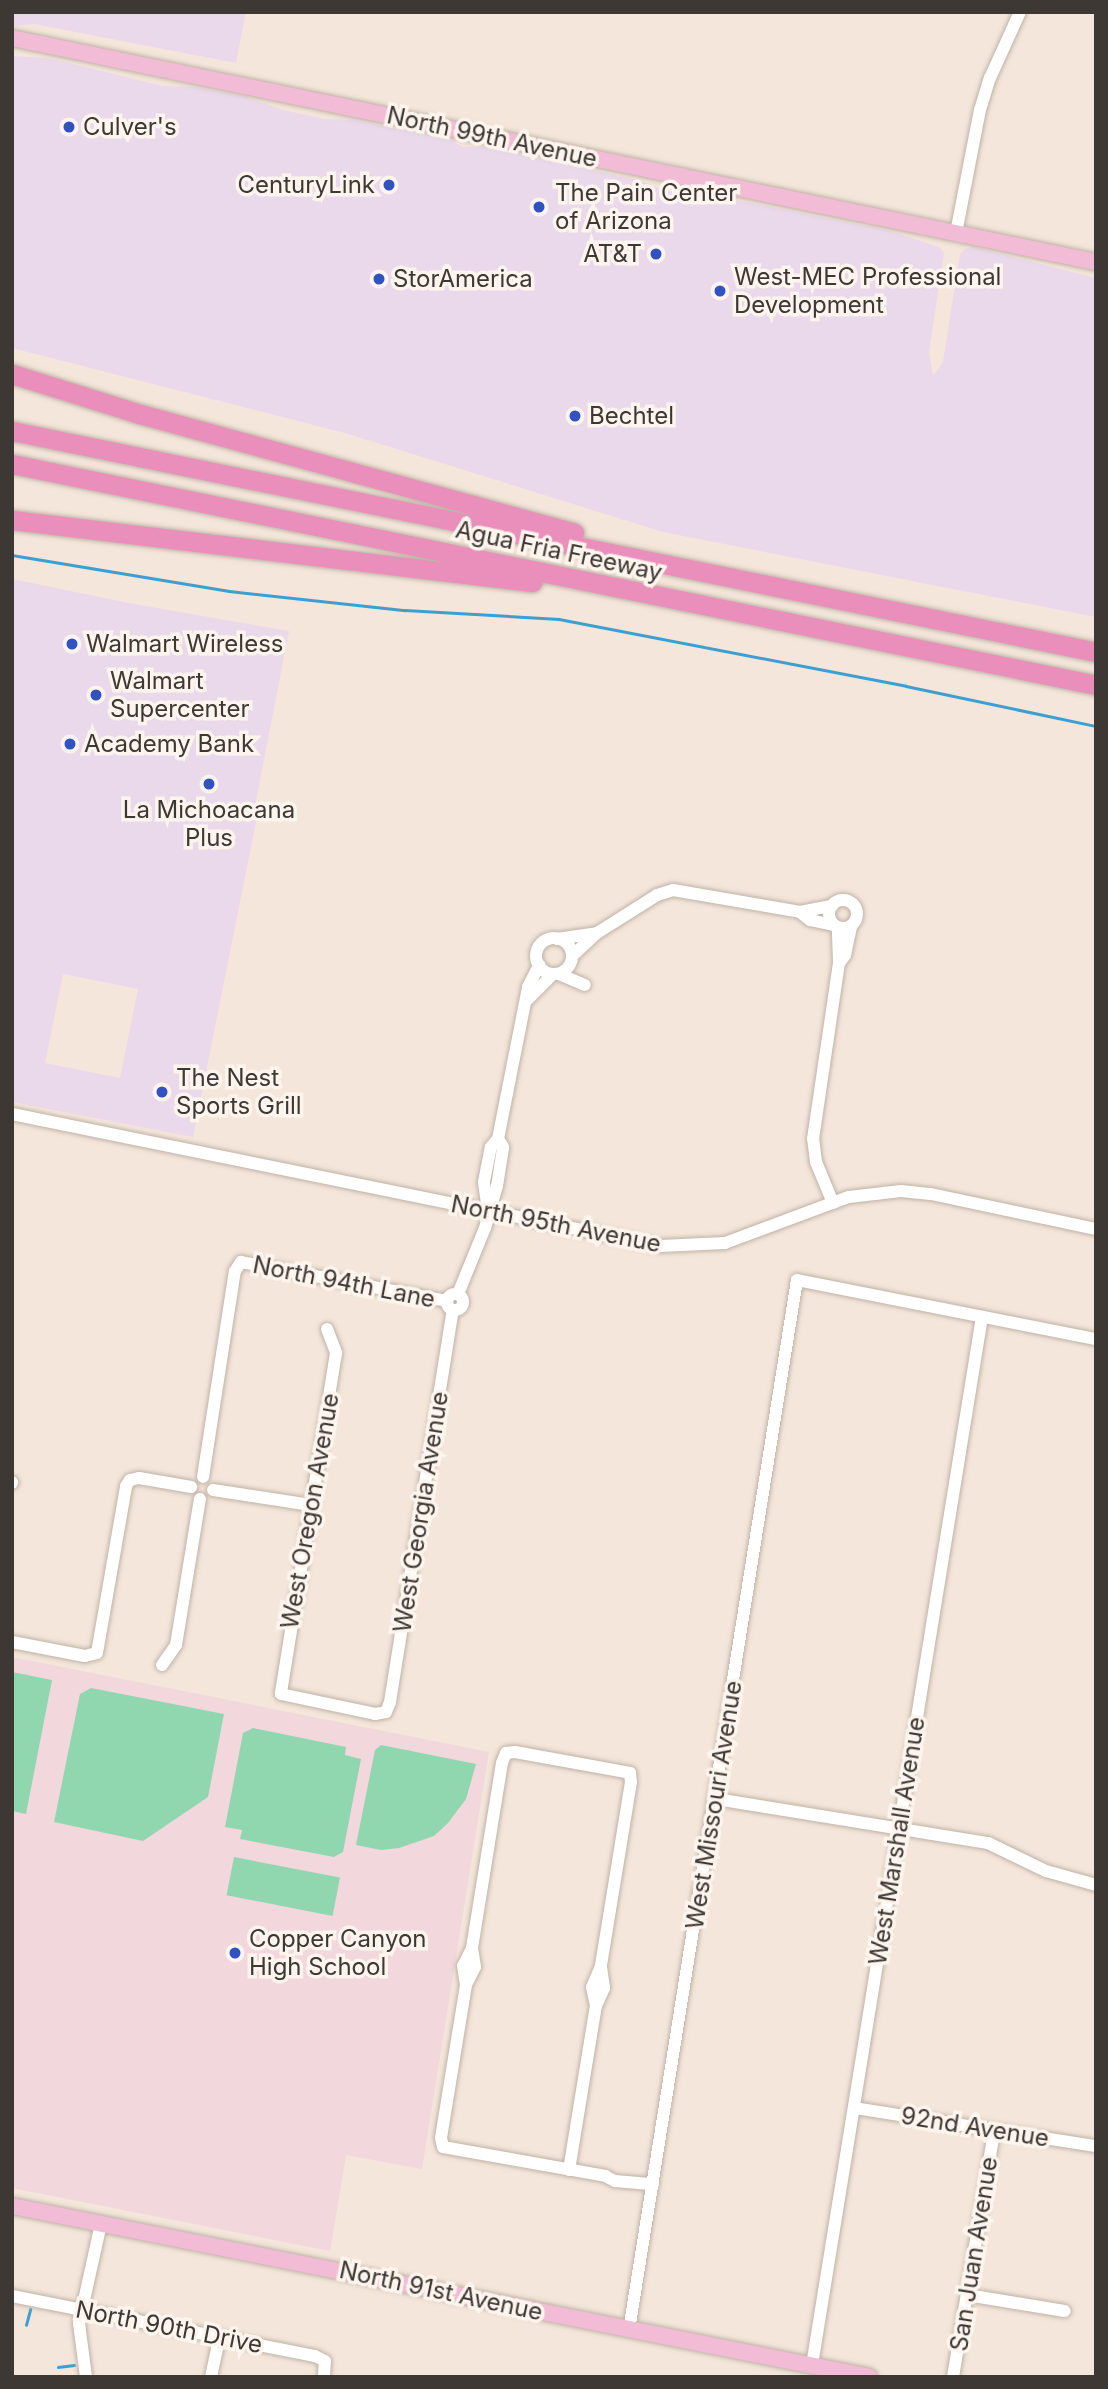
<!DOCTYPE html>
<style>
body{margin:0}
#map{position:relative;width:1108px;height:2389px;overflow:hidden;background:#f4e6da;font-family:Inter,sans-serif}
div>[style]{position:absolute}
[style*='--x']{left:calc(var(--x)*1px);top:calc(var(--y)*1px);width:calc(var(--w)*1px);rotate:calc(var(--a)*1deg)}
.commercial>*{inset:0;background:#ead9eb}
.education>*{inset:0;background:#f2d7dd}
.green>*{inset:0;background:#90d7af;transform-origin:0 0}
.stream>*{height:2.5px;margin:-1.25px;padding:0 1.25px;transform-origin:1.25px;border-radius:1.25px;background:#3c9fd1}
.roads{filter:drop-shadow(0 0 2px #bfb2a6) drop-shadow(0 0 2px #bfb2a6)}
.minor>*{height:12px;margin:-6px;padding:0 6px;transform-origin:6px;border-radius:6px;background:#fff}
.minor>.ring{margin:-6px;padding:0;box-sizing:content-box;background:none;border:12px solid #fff;border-radius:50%}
.major>*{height:16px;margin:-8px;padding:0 8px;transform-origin:8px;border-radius:8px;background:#f2bbd6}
.highway>*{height:19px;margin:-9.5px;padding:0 9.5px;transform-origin:9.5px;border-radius:9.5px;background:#ea8ebb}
.dots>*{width:19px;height:19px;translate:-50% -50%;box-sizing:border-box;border:4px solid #fdf5ed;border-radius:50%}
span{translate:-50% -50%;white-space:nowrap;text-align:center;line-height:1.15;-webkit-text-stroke:7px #fdf5ed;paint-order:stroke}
.poi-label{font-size:24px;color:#3d3833}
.left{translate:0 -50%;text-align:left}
.right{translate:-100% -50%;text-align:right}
.street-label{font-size:24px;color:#3d3833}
.frame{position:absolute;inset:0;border:14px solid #3d3833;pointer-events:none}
</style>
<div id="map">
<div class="commercial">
<i style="clip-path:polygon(12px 12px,246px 12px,236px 63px,34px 24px,12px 26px)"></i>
<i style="clip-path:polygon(12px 56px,48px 58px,163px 86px,195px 87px,246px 97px,283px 110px,325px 119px,354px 120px,450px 139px,462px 147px,487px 147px,638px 180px,667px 191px,736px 200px,890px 231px,939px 247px,944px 253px,929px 352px,933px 376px,943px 362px,960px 254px,965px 249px,973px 247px,1096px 278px,1096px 617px,663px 532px,345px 433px,12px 348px)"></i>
<i style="clip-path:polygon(evenodd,12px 579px,134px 604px,289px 631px,255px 806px,256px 822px,193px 1137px,12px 1102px,12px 579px,63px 974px,138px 989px,120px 1078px,45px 1063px,63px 974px)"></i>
</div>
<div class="education">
<i style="clip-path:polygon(12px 1657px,489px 1752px,422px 2169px,346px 2155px,330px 2251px,12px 2188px)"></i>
</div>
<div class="green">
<i style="clip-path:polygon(12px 1672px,52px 1680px,26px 1814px,12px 1811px)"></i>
<i style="clip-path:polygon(91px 1688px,224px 1714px,208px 1797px,143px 1841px,54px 1822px,80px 1694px)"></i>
<i style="clip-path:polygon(253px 1728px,346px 1747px,345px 1755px,361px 1759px,343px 1852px,334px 1857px,240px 1839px,242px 1830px,225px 1827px,243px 1733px)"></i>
<i style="clip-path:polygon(381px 1745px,476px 1764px,466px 1799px,448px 1823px,434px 1836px,399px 1848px,381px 1850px,356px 1845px,375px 1750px)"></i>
<i style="left:234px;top:1857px;width:108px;height:39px;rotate:11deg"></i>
</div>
<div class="stream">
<i style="--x:12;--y:555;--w:220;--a:9.4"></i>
<i style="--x:229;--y:591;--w:177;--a:6.2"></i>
<i style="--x:405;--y:610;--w:154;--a:3.3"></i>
<i style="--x:559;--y:619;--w:353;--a:10.9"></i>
<i style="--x:906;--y:686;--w:194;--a:11.9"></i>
<i style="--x:26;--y:2325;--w:16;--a:-75"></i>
<i style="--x:58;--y:2367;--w:16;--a:-7"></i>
</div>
<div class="roads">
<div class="minor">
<i style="--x:956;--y:233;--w:125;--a:-79"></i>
<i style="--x:980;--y:110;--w:34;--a:-73"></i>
<i style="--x:990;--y:78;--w:72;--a:-65.6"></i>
<i class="ring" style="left:829px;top:900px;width:16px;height:16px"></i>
<i style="--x:800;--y:912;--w:33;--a:-11"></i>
<i class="ring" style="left:536px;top:938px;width:24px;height:24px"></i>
<i style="--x:557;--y:939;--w:40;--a:-8.5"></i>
<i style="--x:572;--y:956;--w:34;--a:-43"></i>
<i style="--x:597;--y:933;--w:71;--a:-32.3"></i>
<i style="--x:657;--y:895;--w:17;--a:-17"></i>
<i style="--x:673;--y:890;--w:129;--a:9.8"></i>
<i style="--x:800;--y:912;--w:13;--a:39"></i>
<i style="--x:810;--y:920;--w:25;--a:12"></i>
<i style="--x:840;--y:962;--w:9;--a:-54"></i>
<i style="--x:845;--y:955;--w:30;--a:-78"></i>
<i style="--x:559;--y:974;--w:28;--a:23"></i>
<i style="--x:528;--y:999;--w:35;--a:-45"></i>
<i style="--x:12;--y:1114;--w:661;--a:11.51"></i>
<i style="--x:660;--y:1246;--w:65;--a:-2.6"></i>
<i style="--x:725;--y:1243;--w:132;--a:-20.4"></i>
<i style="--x:849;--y:1197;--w:52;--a:-6.6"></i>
<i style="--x:901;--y:1191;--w:30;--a:6"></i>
<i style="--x:931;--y:1194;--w:169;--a:12"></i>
<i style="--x:833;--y:1203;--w:44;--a:-112.5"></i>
<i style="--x:816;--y:1162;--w:23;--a:-97"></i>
<i style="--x:813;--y:1139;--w:179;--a:-81.6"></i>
<i style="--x:839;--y:962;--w:35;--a:-92"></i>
<i style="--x:488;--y:1211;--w:29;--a:-98"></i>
<i style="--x:484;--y:1182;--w:36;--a:-79"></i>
<i style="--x:491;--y:1147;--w:11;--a:-49"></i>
<i style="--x:498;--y:1139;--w:155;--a:-78.8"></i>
<i style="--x:528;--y:987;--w:25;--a:-63"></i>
<i class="ring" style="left:447px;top:1294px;width:4px;height:4px"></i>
<i style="--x:458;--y:1294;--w:71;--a:-67.8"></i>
<i style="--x:485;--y:1228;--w:44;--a:-74.1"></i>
<i style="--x:497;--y:1186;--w:39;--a:-81"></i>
<i style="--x:503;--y:1147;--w:9;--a:-122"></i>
<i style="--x:327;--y:1329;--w:26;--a:69"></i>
<i style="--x:336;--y:1353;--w:345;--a:99.2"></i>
<i style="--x:281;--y:1694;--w:96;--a:12"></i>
<i style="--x:375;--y:1714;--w:11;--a:-10"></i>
<i style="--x:386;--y:1712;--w:11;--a:-68"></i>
<i style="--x:390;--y:1702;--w:397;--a:-80.9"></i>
<i style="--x:203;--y:1477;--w:208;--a:-81.2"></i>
<i style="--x:235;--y:1271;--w:11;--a:-56"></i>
<i style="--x:241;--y:1262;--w:210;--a:10.7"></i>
<i style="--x:12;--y:1482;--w:1;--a:90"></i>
<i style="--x:213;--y:1490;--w:99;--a:8.7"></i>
<i style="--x:12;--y:1642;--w:74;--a:10.9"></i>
<i style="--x:85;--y:1656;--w:12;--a:-14"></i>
<i style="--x:97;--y:1653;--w:169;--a:-80.1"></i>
<i style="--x:126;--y:1486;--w:7;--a:-56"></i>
<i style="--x:130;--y:1480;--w:9;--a:-13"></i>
<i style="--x:139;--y:1478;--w:53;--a:9.8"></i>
<i style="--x:162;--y:1665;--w:24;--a:-55"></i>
<i style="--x:176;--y:1645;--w:148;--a:-80.7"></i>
<i style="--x:716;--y:1799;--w:276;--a:9.2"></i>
<i style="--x:988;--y:1843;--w:64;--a:25.8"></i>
<i style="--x:1046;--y:1871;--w:52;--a:15.6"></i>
<i style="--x:472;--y:1948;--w:19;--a:81"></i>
<i style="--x:475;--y:1967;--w:20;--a:117"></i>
<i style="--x:466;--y:1985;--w:155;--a:99.3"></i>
<i style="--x:441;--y:2138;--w:9;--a:77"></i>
<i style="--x:443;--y:2147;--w:165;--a:10.1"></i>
<i style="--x:605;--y:2176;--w:11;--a:27"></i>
<i style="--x:615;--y:2181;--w:38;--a:5"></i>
<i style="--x:466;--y:1985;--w:19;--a:-99"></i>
<i style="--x:463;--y:1966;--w:20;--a:-63"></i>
<i style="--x:472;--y:1948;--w:187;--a:-80.8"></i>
<i style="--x:502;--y:1763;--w:11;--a:-68"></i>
<i style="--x:506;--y:1753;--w:9;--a:-6"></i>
<i style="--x:515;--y:1752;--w:117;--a:10.3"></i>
<i style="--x:630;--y:1773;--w:9;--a:84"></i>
<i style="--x:631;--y:1782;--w:186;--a:99.3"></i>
<i style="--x:601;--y:1966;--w:23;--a:113"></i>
<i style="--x:592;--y:1987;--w:19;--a:78"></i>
<i style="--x:855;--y:2108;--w:244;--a:9"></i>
<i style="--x:569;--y:2170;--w:166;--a:-80.7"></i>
<i style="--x:596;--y:2006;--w:20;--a:-66"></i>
<i style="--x:604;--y:1988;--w:22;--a:-98"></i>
<i style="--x:967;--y:2295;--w:99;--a:9.3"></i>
<i style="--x:12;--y:2296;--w:309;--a:11.2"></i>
<i style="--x:315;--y:2356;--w:11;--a:27"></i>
<i style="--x:325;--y:2361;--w:16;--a:94"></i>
<i style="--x:629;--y:2330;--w:1063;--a:-80.91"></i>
<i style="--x:797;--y:1280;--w:305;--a:11.2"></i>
<i style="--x:812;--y:2365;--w:1062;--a:-80.79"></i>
<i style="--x:86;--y:2377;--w:54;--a:-97.4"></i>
<i style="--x:79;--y:2323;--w:101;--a:-77.5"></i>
<i style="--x:211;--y:2377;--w:40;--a:-78"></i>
<i style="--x:953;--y:2377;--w:249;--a:-80.5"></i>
</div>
<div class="major">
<i style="--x:12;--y:38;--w:1107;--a:11.68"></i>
<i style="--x:12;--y:2206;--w:874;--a:11.28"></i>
</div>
<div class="highway">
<i style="--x:12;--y:374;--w:134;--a:17.4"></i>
<i style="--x:140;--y:414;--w:450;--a:15.3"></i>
<i style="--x:12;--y:431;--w:1106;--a:11.52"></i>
<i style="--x:12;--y:464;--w:1106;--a:11.52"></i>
<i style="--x:12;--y:520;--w:524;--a:6.8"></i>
</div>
</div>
<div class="dots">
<i style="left:69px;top:127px;background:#3052c2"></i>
<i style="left:389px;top:185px;background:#3052c2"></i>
<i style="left:539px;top:207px;background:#3052c2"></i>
<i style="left:656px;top:254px;background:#3052c2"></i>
<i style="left:379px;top:279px;background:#3052c2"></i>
<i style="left:720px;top:291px;background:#3052c2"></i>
<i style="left:575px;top:416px;background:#3052c2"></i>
<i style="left:72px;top:644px;background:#3052c2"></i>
<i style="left:96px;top:695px;background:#3052c2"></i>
<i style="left:70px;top:744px;background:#3052c2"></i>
<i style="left:209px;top:784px;background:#3052c2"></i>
<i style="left:162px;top:1092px;background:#3052c2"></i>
<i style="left:235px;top:1953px;background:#3052c2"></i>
</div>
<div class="poi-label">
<span class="left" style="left:83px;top:127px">Culver's</span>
<span class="right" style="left:375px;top:185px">CenturyLink</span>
<span class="left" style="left:555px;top:207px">The Pain Center<br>of Arizona</span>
<span class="right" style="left:642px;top:254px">AT&amp;T</span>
<span class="left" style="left:734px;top:291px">West-MEC Professional<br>Development</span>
<span class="left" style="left:393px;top:279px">StorAmerica</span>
<span class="left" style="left:589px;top:416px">Bechtel</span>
<span class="left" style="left:86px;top:644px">Walmart Wireless</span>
<span class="left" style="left:110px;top:695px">Walmart<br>Supercenter</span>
<span class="left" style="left:84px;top:744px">Academy Bank</span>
<span style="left:209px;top:824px">La Michoacana<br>Plus</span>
<span class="left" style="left:176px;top:1092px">The Nest<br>Sports Grill</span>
<span class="left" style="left:249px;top:1953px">Copper Canyon<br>High School</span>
</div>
<div class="street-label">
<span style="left:492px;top:137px;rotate:12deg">North 99th Avenue</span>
<span style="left:559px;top:551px;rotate:12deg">Agua Fria Freeway</span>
<span style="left:556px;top:1224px;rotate:11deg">North 95th Avenue</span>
<span style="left:344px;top:1282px;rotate:11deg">North 94th Lane</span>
<span style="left:310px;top:1511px;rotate:-80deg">West Oregon Avenue</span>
<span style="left:421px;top:1512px;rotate:-81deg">West Georgia Avenue</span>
<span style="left:714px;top:1805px;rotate:-81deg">West Missouri Avenue</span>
<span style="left:897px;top:1841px;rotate:-81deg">West Marshall Avenue</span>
<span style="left:975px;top:2127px;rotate:9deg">92nd Avenue</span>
<span style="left:974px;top:2254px;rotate:-81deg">San Juan Avenue</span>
<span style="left:441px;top:2291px;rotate:12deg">North 91st Avenue</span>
<span style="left:169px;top:2327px;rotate:11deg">North 90th Drive</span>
</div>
<div class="frame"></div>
</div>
